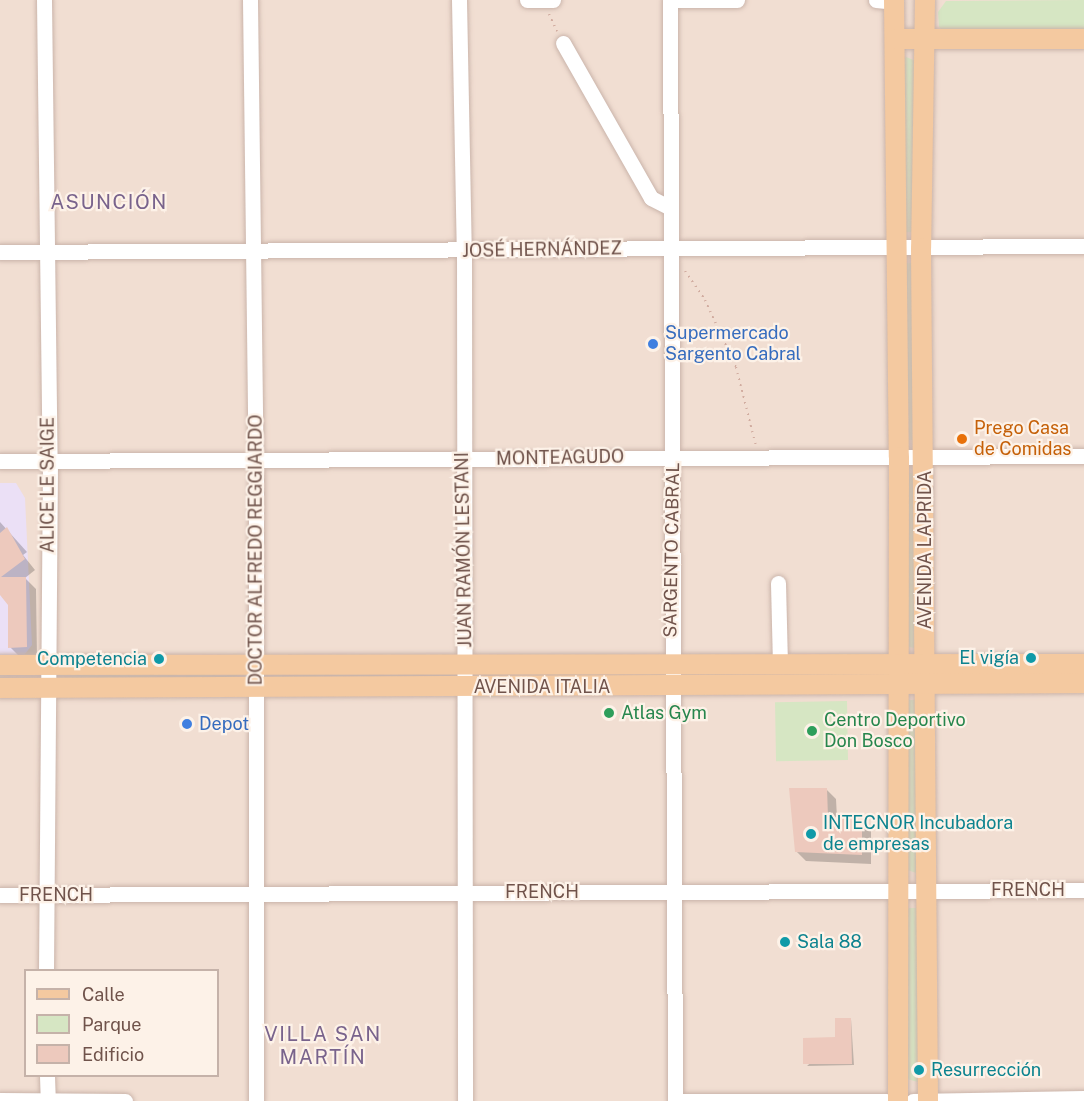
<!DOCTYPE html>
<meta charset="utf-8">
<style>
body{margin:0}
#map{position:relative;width:1084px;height:1101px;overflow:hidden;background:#faeee3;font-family:"Public Sans",sans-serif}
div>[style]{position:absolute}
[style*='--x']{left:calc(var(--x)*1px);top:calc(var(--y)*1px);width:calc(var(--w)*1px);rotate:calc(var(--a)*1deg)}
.residential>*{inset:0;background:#f1ded2}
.education>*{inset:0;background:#ebe0f6}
.green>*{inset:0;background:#d6e6c3;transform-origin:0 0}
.shadow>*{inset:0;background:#0003}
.building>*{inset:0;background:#edc9bd}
.path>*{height:2px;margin-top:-1px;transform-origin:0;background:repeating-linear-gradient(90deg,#d1aca0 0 1.5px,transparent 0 6px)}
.roads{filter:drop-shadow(0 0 2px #cab4aa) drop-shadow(0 0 2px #cab4aa)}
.minor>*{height:15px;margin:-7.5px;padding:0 7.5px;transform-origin:7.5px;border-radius:7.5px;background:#fff}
.major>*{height:20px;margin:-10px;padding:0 10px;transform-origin:10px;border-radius:10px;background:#f4c9a0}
.dots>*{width:16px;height:16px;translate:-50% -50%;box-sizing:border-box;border:3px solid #fdf2e8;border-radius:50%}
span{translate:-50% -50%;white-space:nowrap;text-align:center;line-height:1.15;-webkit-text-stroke:4.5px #fdf2e8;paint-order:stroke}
.street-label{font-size:18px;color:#70534b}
.shop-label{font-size:18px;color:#366cbe}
.left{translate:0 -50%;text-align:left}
.food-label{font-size:18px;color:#c56008}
.culture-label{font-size:18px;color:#0d838f}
.right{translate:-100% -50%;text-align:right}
.leisure-label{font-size:18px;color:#27864d}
.neighbourhood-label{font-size:20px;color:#79638c;letter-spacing:1.5px}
.legend{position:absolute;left:24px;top:969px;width:195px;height:108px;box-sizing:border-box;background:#fdf2e8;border:2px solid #c5b2a9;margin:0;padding:8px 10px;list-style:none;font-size:18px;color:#70534b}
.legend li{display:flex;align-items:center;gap:12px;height:30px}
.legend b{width:30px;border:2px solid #c5b2a9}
</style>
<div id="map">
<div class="residential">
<i style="clip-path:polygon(evenodd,0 0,1084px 0,1084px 1101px,0 1101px,0 0,26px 970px,218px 970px,218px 1076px,26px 1076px,26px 970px)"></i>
</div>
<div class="education">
<i style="clip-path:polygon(0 483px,16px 483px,25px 498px,32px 645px,21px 659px,0 659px)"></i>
</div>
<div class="green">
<i style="clip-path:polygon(1084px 0,1084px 33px,948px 35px,939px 27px,938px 12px,946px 1px)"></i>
<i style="clip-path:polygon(906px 57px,916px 61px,915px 232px,905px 232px,902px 61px)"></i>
<i style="left:914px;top:263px;width:177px;height:8px;rotate:89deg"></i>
<i style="clip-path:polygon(908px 473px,915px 473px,918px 646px,914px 648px,906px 646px)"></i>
<i style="left:652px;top:669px;width:8px;height:164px;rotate:83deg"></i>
<i style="left:447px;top:670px;width:10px;height:171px;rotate:90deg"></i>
<i style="left:237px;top:671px;width:10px;height:167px;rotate:90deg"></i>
<i style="clip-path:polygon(910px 700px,917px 700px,916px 873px,905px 869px,906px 701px)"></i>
<i style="left:847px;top:701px;width:59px;height:72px;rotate:89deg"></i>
<i style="clip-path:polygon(909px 908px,918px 908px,918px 1082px,907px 1079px,906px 913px)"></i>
</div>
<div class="shadow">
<i style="clip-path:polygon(0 522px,27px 552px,23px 555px,35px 570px,25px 578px,36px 589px,37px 657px,21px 658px,10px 647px,9px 604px,0 594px)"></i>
<i style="clip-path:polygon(826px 789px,836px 799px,837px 818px,862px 818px,871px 828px,871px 864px,806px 861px,796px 851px)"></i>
<i style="clip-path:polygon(851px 1019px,854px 1065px,807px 1066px,837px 1039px)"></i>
</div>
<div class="building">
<i style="clip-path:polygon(7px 527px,25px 559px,1px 577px,26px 577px,27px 647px,8px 648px,8px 605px,0 595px,0 533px)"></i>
<i style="clip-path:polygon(789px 788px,827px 788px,828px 817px,862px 816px,862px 855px,795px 852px)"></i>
<i style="clip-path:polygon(835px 1018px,851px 1018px,852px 1064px,803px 1064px,803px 1038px,835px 1037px)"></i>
</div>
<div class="path">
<i style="--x:549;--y:14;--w:19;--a:65"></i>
<i style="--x:685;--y:271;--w:35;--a:55"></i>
<i style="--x:705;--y:300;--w:74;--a:65.2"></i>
<i style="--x:736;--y:367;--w:81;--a:75.8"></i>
</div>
<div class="roads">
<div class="minor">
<i style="--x:44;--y:0;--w:462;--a:89.3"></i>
<i style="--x:50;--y:462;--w:508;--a:90.45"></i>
<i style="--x:250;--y:0;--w:460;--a:89.3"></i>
<i style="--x:256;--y:460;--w:641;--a:90"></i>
<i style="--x:459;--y:0;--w:251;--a:88.9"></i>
<i style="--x:464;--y:251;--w:850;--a:89.93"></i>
<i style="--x:527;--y:0;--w:26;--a:0"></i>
<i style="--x:670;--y:0;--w:1101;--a:89.74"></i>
<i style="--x:677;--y:0;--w:60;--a:0"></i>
<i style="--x:876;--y:0;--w:18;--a:6"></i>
<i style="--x:563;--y:43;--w:178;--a:60.4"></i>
<i style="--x:651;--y:198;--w:20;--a:27"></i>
<i style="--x:0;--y:252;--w:1084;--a:-0.32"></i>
<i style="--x:0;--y:461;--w:1084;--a:-0.26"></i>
<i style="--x:778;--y:583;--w:81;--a:88.6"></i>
<i style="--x:0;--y:895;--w:1084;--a:-0.26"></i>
<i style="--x:47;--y:1076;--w:25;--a:88"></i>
<i style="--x:0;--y:1100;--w:125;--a:0.5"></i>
<i style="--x:678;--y:1101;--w:208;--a:0"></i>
<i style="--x:913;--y:1101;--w:171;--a:-1"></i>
</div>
<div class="major">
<i style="--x:894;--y:0;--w:457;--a:89.4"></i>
<i style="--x:899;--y:457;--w:644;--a:90.09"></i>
<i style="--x:925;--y:0;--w:248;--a:90.9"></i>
<i style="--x:921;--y:248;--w:853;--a:89.53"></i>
<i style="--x:896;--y:39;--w:188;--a:0"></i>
<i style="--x:0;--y:665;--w:1084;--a:-0.05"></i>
<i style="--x:0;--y:688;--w:1084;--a:-0.26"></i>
</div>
</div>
<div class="dots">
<i style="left:653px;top:344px;background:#3f7fe0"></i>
<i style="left:962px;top:439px;background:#e8710a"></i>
<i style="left:1031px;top:658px;background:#0f9aa8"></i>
<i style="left:159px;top:659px;background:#0f9aa8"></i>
<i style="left:609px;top:713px;background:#2e9e5b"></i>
<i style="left:187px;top:724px;background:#3f7fe0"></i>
<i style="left:812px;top:731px;background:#2e9e5b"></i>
<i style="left:811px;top:834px;background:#0f9aa8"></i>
<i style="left:785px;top:942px;background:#0f9aa8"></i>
<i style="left:919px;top:1070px;background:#0f9aa8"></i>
</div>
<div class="street-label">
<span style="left:542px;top:250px;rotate:-1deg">JOSÉ HERNÁNDEZ</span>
<span style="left:560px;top:458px;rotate:-1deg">MONTEAGUDO</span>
<span style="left:48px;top:485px;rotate:-90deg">ALICE LE SAIGE</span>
<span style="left:256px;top:550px;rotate:-90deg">DOCTOR ALFREDO REGGIARDO</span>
<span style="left:464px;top:550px;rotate:-91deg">JUAN RAMÓN LESTANI</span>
<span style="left:672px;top:550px;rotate:-89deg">SARGENTO CABRAL</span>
<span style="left:925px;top:550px;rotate:-90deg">AVENIDA LAPRIDA</span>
<span style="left:542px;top:687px">AVENIDA ITALIA</span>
<span style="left:1028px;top:890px">FRENCH</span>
<span style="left:542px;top:892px">FRENCH</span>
<span style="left:56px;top:895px">FRENCH</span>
</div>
<div class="shop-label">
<span class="left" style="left:665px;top:344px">Supermercado<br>Sargento Cabral</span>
<span class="left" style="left:199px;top:724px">Depot</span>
</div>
<div class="food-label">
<span class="left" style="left:974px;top:439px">Prego Casa<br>de Comidas</span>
</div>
<div class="culture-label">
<span class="right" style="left:1019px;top:658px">El vigía</span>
<span class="right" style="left:147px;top:659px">Competencia</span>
<span class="left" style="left:823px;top:834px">INTECNOR Incubadora<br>de empresas</span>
<span class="left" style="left:797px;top:942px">Sala 88</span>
<span class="left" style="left:931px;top:1070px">Resurrección</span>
</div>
<div class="leisure-label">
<span class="left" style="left:621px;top:713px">Atlas Gym</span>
<span class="left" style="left:824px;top:731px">Centro Deportivo<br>Don Bosco</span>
</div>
<div class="neighbourhood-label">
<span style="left:109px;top:202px">ASUNCIÓN</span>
<span style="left:323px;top:1046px">VILLA SAN<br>MARTÍN</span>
</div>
<ul class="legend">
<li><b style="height:8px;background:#f4c9a0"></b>Calle</li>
<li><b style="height:16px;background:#d6e6c3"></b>Parque</li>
<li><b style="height:16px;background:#edc9bd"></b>Edificio</li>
</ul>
</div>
